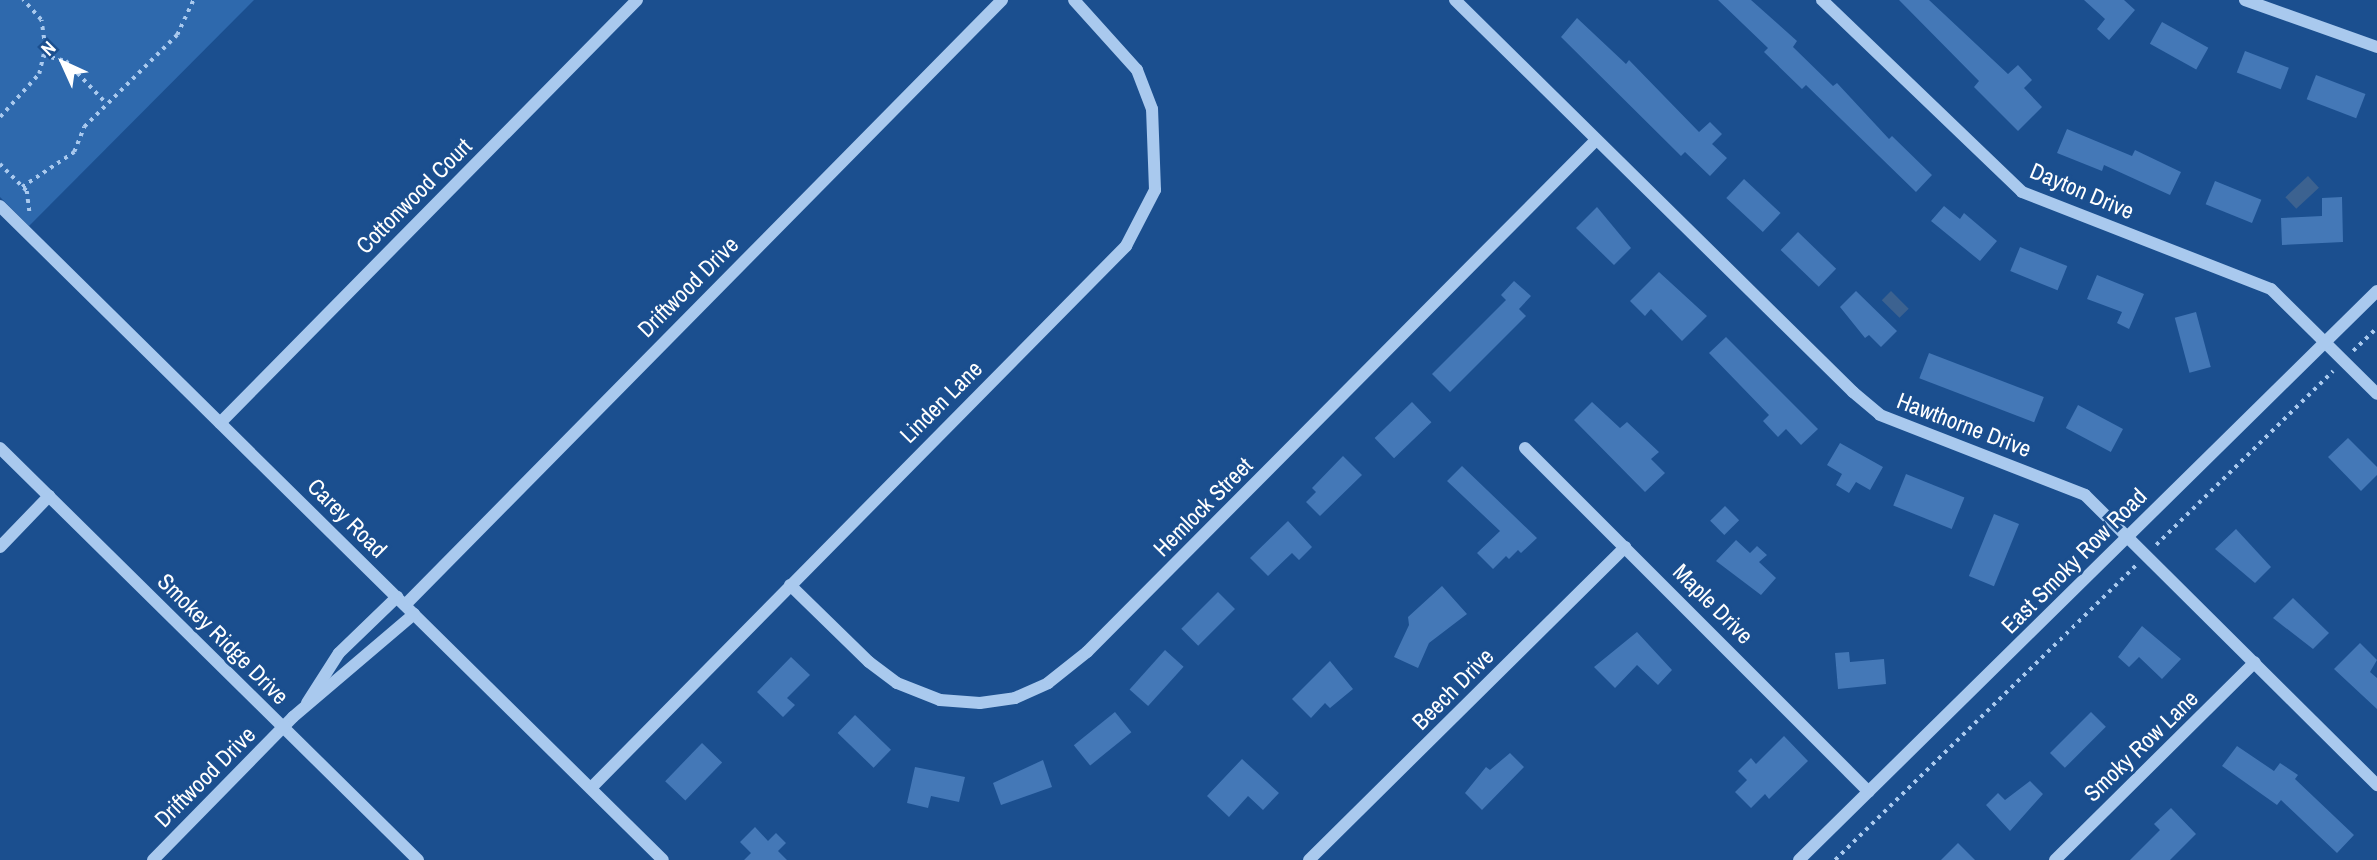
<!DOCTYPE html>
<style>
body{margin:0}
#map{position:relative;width:2377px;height:860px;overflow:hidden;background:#1b4f8f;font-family:"Archivo Narrow",sans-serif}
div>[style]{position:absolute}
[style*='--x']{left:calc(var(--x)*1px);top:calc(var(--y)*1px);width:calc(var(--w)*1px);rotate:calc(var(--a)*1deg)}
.green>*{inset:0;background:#2e69ad}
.water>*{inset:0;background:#3c6290;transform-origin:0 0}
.building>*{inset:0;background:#4478b7;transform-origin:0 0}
.path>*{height:3.5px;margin-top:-1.75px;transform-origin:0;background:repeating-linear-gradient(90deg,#a9c9ee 0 3.5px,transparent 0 8.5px)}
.minor>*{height:12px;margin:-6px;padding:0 6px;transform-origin:6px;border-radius:6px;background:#a9c9ee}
span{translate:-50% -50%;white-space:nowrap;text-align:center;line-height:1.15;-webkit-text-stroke:6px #1b4f8f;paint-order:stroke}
.street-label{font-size:23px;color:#fff}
.north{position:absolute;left:28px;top:28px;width:70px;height:70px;-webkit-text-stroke:5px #1b4f8f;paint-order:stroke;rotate:315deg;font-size:19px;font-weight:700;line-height:28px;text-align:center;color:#fff}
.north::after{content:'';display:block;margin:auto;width:24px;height:32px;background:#fff;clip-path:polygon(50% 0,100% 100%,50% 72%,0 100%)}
</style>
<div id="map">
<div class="green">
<i style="clip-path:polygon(0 0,254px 0,29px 226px,0 197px)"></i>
</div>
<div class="water">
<i style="left:2308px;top:176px;width:16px;height:31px;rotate:47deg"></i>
<i style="left:1891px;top:291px;width:25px;height:13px;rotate:45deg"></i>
</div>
<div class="building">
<i style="clip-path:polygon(1718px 0,1751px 0,1797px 41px,1793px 47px,1833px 86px,1837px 83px,1889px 139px,1892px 136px,1932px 175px,1916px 192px,1806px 85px,1802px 89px,1764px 52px,1768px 48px)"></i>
<i style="clip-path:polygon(1899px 0,1929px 0,2008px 74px,2018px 65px,2032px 80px,2024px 88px,2042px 107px,2018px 131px,1974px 87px,1979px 81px)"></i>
<i style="clip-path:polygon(2084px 0,2124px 0,2135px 10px,2109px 40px,2097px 29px,2105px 19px)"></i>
<i style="clip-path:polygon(1577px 18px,1626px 64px,1629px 60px,1699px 132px,1710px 122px,1722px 134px,1712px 144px,1727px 158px,1710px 176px,1685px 152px,1681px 156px,1561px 37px)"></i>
<i style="left:2162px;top:22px;width:53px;height:25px;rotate:29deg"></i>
<i style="left:2245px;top:51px;width:47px;height:23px;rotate:21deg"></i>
<i style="left:2316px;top:75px;width:53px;height:26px;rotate:21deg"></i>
<i style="clip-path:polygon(2067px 129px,2132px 156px,2135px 150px,2181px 172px,2170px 195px,2104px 165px,2102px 171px,2057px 153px)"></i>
<i style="left:1744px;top:179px;width:50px;height:26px;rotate:43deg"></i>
<i style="left:2215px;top:181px;width:50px;height:25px;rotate:22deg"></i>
<i style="clip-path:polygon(2342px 197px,2343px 242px,2282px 245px,2281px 218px,2322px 216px,2322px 198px)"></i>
<i style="clip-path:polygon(1944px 206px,1960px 219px,1964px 213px,1997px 241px,1980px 261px,1931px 221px)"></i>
<i style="clip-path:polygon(1597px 207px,1631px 248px,1614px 265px,1576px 228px)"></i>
<i style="left:1798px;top:232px;width:53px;height:25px;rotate:44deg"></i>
<i style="left:2020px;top:247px;width:51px;height:26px;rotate:22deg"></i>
<i style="clip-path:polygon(1659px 272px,1707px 316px,1682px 341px,1651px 309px,1645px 316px,1630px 301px)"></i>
<i style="clip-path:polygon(2097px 275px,2144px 294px,2129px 329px,2117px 323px,2122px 312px,2087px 299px)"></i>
<i style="clip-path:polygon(1514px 281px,1531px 296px,1519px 309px,1526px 316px,1450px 392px,1432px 374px,1506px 300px,1501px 295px)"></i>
<i style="clip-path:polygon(1856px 291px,1897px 331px,1881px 347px,1869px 335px,1865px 338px,1840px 307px)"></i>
<i style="left:2196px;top:312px;width:57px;height:22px;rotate:75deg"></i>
<i style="clip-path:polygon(1726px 337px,1818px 429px,1801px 445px,1786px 429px,1778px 437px,1763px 421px,1769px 415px,1709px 353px)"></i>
<i style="left:1929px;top:353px;width:123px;height:27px;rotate:21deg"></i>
<i style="left:1412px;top:402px;width:28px;height:52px;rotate:46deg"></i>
<i style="clip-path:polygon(1592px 402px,1620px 428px,1627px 422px,1659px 452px,1651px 459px,1665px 473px,1645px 492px,1574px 420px)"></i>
<i style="left:2078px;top:405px;width:51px;height:26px;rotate:28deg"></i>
<i style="clip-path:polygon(2348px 438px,2377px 467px,2377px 475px,2361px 491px,2328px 457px)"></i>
<i style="clip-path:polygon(1840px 443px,1883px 467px,1870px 490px,1856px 482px,1849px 493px,1836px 485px,1842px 474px,1827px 465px)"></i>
<i style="clip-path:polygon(1343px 456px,1362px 475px,1320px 516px,1306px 502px,1316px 492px,1312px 488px)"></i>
<i style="clip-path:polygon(1462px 466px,1537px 538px,1521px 553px,1518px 550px,1509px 559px,1506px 556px,1493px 569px,1477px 553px,1500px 531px,1447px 481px)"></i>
<i style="left:1906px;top:474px;width:63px;height:34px;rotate:22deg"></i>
<i style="left:1725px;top:506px;width:20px;height:21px;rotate:45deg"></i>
<i style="left:1994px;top:514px;width:27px;height:67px;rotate:22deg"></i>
<i style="clip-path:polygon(1288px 521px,1312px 547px,1299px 560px,1292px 553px,1268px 576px,1250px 558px)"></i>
<i style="clip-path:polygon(2236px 529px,2271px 567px,2255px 583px,2215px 549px)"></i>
<i style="clip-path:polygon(1736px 540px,1750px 553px,1757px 546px,1767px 555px,1759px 562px,1776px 578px,1761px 595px,1716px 561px)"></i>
<i style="clip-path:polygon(1442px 586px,1467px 614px,1429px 643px,1418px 668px,1394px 657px,1409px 625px,1408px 617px)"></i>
<i style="left:1218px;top:592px;width:24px;height:52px;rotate:45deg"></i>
<i style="clip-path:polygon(2293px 598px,2329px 633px,2313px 649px,2273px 618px)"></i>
<i style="clip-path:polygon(2142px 626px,2181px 659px,2162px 679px,2139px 657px,2129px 667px,2118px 657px)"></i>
<i style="clip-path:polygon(1637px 632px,1672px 670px,1658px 685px,1637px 665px,1615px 688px,1594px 667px)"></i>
<i style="clip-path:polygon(2360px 643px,2377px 660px,2370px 672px,2377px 678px,2377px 709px,2334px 669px)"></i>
<i style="left:1165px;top:650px;width:25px;height:53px;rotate:42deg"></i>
<i style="clip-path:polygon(1849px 652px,1850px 662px,1884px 659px,1886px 684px,1838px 689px,1835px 653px)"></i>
<i style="clip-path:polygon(791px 657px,810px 675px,787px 698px,795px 705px,783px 717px,757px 692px)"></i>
<i style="clip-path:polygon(1330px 661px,1353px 689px,1330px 708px,1325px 703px,1311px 718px,1292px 699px)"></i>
<i style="left:1115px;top:712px;width:26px;height:53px;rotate:51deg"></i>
<i style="left:2091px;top:712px;width:21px;height:58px;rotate:45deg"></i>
<i style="left:855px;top:715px;width:50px;height:25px;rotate:44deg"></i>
<i style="clip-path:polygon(1784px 736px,1808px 761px,1769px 799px,1765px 794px,1751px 808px,1735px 792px,1747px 780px,1738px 771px,1751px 758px,1756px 764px)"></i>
<i style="left:702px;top:743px;width:28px;height:53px;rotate:44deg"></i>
<i style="clip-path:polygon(2237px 746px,2274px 771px,2280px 763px,2298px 775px,2295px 779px,2354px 835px,2337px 853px,2281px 800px,2277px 805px,2222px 766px)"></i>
<i style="clip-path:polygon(1510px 753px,1524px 767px,1482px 810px,1465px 793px,1486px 767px,1490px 770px)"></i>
<i style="clip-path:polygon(1242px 759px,1279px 793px,1263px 810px,1248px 796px,1229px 817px,1207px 796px)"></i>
<i style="clip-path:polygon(1043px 760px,1052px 787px,1001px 805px,993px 783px)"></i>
<i style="clip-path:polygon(915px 767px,965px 777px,959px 802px,931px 796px,928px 808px,907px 803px)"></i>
<i style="clip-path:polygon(2030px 781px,2043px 794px,2010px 831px,1986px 805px,1998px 793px,2005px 800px)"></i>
<i style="clip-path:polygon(2171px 808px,2196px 834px,2170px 860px,2130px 860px,2160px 830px,2154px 824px)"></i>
<i style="clip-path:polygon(755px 827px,768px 841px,776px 833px,786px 843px,778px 851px,787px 860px,744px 860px,751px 853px,740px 842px)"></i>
<i style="clip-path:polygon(1958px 843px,1975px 860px,1941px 860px)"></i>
</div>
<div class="path">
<i style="--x:43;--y:55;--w:24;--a:15"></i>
<i style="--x:66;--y:61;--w:59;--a:46.4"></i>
<i style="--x:0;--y:117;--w:58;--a:-47.8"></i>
<i style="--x:39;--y:74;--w:28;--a:-77"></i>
<i style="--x:45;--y:47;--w:27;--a:-98"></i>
<i style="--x:41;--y:20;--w:27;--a:-132"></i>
<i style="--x:0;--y:164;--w:38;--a:45"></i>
<i style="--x:27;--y:191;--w:24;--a:83"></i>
<i style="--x:22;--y:187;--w:63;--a:-33.9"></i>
<i style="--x:74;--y:152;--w:27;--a:-68"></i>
<i style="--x:84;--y:127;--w:131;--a:-44.7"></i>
<i style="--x:177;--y:35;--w:38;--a:-65"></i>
<i style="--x:2353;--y:351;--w:33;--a:-44"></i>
<i style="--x:2156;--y:545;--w:248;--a:-44.5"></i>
<i style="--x:1835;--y:860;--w:421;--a:-44.4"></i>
</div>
<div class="minor">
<i style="--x:1455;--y:0;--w:559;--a:44.56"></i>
<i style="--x:1853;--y:392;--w:35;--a:40"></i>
<i style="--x:1880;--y:415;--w:220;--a:21.3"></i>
<i style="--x:2085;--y:495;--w:412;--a:44.8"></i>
<i style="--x:1822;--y:0;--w:277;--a:43.8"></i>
<i style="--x:2022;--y:192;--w:267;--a:21.3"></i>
<i style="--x:2271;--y:289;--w:149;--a:44.7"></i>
<i style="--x:2245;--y:0;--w:140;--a:19.6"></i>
<i style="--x:0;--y:206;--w:931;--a:44.61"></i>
<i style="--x:220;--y:423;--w:594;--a:-45.41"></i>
<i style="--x:0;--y:448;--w:587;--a:44.59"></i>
<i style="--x:1525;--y:448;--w:486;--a:45"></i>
<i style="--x:0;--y:547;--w:71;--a:-46.1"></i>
<i style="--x:790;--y:585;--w:110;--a:44.3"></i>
<i style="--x:869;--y:662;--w:35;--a:37"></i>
<i style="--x:897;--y:683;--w:46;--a:21.6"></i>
<i style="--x:940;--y:700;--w:40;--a:4.3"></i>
<i style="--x:980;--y:703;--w:35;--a:-8"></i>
<i style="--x:1015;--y:698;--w:36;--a:-24"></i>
<i style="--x:1048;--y:683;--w:50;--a:-38.5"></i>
<i style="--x:1087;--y:652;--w:722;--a:-45.17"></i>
<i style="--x:405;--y:605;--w:850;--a:-45.38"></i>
<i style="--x:307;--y:703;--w:59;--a:-57.4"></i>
<i style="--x:339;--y:653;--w:81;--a:-44"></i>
<i style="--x:591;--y:788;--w:762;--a:-45.37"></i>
<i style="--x:1126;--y:246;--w:63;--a:-62.6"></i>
<i style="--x:1155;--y:190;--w:81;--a:-92.1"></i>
<i style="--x:1152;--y:109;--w:42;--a:-111"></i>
<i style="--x:1137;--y:70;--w:94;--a:-132"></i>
<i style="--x:153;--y:860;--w:200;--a:-45.6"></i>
<i style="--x:293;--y:717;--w:159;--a:-40.4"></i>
<i style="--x:1309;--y:860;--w:445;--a:-44.7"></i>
<i style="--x:1799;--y:860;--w:811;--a:-44.55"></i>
<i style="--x:2055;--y:860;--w:281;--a:-44.7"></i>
</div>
<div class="street-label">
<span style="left:2082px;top:191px;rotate:23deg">Dayton Drive</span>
<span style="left:414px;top:196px;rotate:-45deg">Cottonwood Court</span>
<span style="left:688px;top:287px;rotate:-45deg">Driftwood Drive</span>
<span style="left:941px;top:402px;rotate:-45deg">Linden Lane</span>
<span style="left:1964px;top:425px;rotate:21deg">Hawthorne Drive</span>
<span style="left:1203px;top:507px;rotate:-45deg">Hemlock Street</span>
<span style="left:347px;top:518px;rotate:45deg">Carey Road</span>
<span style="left:2074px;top:561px;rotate:-45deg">East Smoky Row Road</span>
<span style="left:1713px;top:604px;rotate:45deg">Maple Drive</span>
<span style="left:223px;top:639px;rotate:45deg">Smokey Ridge Drive</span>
<span style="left:1453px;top:689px;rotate:-45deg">Beech Drive</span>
<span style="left:2141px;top:746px;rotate:-44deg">Smoky Row Lane</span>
<span style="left:205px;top:777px;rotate:-45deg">Driftwood Drive</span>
</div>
<div class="north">N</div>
</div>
